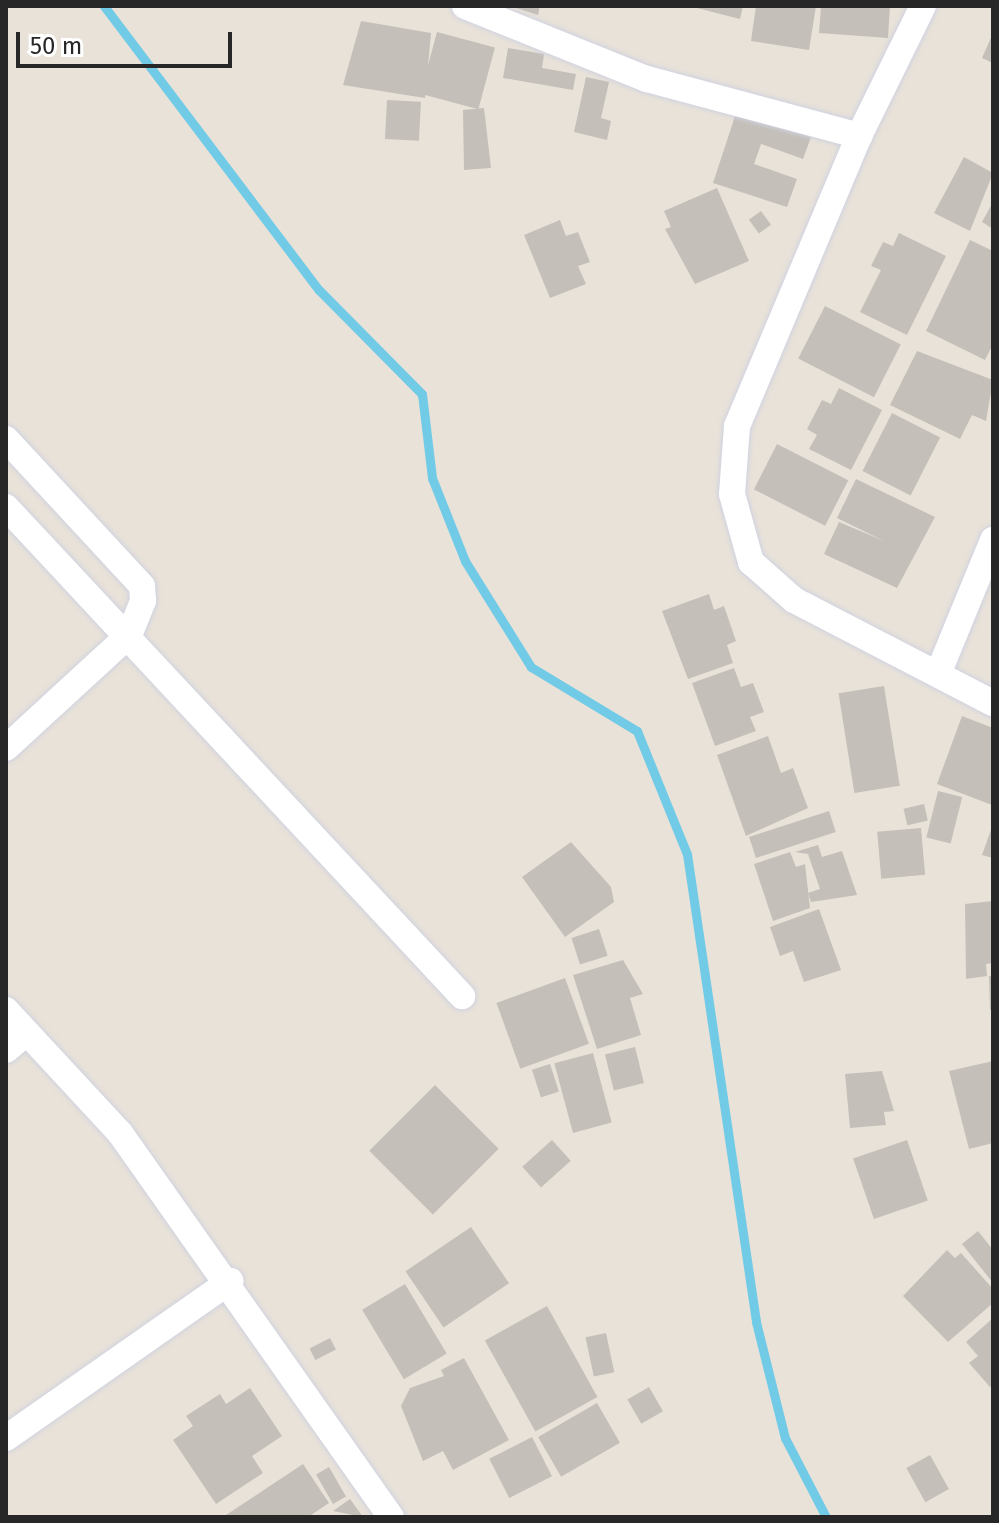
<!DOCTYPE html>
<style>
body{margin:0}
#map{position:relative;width:999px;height:1523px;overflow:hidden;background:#e9e2d9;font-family:"Fira Sans",sans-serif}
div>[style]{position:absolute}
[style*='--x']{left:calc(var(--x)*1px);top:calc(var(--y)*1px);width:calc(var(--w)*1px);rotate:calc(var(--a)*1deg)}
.stream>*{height:9px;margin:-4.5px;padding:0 4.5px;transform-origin:4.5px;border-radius:4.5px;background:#71cbe6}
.building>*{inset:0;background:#c4bfb9;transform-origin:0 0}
.roads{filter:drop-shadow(0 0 2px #cfd2e0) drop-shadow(0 0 2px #cfd2e0)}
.street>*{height:26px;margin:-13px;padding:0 13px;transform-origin:13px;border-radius:13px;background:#fff}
span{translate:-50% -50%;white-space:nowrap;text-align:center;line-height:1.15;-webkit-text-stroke:7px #fff;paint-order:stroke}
.frame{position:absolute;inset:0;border:8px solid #272727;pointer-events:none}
.scale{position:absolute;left:16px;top:32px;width:216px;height:36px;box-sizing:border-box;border:4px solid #272727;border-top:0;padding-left:10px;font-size:24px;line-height:28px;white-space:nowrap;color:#272727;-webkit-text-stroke:6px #fff;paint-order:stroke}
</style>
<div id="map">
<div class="stream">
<i style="--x:104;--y:6;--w:356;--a:52.9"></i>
<i style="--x:319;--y:290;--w:146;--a:45.3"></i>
<i style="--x:422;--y:394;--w:85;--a:83.2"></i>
<i style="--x:432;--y:478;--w:89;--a:68.3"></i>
<i style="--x:465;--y:561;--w:125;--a:58.1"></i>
<i style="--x:531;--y:667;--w:124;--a:31.1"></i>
<i style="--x:637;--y:731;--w:133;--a:67.9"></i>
<i style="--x:687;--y:854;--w:473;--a:81.6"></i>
<i style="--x:756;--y:1322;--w:120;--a:76"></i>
<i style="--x:785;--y:1438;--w:89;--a:62.6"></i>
</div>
<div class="building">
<i style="clip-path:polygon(510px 6px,540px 6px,538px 15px)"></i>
<i style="clip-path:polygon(689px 6px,743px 6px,740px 19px)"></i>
<i style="clip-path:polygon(756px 6px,816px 6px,809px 50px,751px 41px)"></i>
<i style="clip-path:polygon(821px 6px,890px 6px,888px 38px,819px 33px)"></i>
<i style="clip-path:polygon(361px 21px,431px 33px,425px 98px,343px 85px)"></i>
<i style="left:437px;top:32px;width:60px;height:64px;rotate:15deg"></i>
<i style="clip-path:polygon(993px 33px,993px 63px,982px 58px)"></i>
<i style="clip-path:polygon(508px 48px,544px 54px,542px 68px,576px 74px,573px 90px,503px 78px)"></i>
<i style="clip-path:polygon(586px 77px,609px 82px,601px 118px,611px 121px,607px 140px,574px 132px)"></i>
<i style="left:387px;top:100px;width:34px;height:39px;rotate:3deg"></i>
<i style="clip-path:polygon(484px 108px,491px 168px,464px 170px,463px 110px)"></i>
<i style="clip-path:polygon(736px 113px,811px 137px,803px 159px,761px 144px,754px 164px,797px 179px,787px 207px,713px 183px)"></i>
<i style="clip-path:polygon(964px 157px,993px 173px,970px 231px,934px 213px)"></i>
<i style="clip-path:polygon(717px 188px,749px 261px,695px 284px,665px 229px,671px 227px,664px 211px)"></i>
<i style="clip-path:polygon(993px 202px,993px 229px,982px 222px)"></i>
<i style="left:761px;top:211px;width:17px;height:15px;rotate:54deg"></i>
<i style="clip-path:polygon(560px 220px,566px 236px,578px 232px,590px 262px,578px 266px,586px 284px,550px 298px,524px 235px)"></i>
<i style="clip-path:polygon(899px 233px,946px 256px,907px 335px,860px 312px,881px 270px,871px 266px,883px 242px,893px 246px)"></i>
<i style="clip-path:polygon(970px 240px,993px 251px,993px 344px,985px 360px,926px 331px)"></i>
<i style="left:825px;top:306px;width:85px;height:59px;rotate:27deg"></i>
<i style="clip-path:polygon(917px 351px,993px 380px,986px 421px,972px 415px,960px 439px,890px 405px)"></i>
<i style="clip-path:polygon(839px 388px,882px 410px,851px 470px,809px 449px,817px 435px,807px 429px,822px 400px,831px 404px)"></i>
<i style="left:892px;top:413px;width:54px;height:65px;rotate:27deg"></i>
<i style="left:777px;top:444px;width:80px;height:51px;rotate:27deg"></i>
<i style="clip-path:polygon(856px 479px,935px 517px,897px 588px,824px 554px,839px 522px,884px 541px,837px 518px)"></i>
<i style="clip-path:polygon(709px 594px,714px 610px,724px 606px,736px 641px,727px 645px,733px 663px,688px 679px,662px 611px)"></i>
<i style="clip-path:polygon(734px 668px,741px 687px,753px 683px,764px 712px,750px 717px,756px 731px,715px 746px,692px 683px)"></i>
<i style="left:884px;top:686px;width:101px;height:46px;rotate:81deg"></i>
<i style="clip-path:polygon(962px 716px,993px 728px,992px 805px,937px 784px)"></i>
<i style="clip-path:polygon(768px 736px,781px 773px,793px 768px,808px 808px,746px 836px,717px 755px)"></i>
<i style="left:938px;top:791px;width:25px;height:48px;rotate:14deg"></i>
<i style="left:924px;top:804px;width:17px;height:21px;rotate:77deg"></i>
<i style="left:829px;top:811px;width:22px;height:84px;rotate:72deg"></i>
<i style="clip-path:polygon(993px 824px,993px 858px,982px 855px)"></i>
<i style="left:921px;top:828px;width:47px;height:44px;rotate:85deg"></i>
<i style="clip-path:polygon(571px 842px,611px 887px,614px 902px,565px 937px,522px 877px)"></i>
<i style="clip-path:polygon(818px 845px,822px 857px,842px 851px,857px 895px,811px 902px,808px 893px,820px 889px,808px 854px,795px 852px)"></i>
<i style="clip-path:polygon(790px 852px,796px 867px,805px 864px,810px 908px,773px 921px,754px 864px)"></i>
<i style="clip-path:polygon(993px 901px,993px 963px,986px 964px,987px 976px,966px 979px,965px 904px)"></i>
<i style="clip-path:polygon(819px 909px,841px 970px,804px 982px,793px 951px,780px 956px,770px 927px)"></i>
<i style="left:599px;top:929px;width:28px;height:29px;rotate:72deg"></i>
<i style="clip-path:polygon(623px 960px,643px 994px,630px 998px,641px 1035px,597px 1049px,573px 975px)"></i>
<i style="clip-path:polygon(989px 976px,993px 976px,993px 1010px,990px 1010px)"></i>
<i style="left:565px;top:978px;width:70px;height:73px;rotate:70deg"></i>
<i style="left:635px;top:1047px;width:37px;height:31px;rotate:76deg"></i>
<i style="left:593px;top:1053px;width:72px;height:40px;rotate:75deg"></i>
<i style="clip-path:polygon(993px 1061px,993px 1143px,969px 1149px,949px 1071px)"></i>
<i style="left:550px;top:1064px;width:29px;height:19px;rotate:72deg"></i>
<i style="clip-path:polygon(882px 1071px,894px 1111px,884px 1112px,886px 1125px,850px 1128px,845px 1074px)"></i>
<i style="left:435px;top:1085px;width:90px;height:93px;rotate:45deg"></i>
<i style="left:552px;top:1140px;width:28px;height:40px;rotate:48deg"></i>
<i style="left:907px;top:1140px;width:64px;height:57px;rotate:71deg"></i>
<i style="left:471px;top:1227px;width:68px;height:79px;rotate:56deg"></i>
<i style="clip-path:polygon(978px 1231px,993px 1250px,993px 1283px,962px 1244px)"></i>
<i style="clip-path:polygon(947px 1250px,955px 1258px,961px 1253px,993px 1289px,993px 1303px,948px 1342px,903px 1296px)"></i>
<i style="left:405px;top:1284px;width:81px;height:50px;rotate:59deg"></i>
<i style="left:547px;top:1306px;width:104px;height:71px;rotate:61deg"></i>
<i style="clip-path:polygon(993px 1318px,993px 1384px,990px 1387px,969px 1363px,978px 1356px,966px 1342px)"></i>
<i style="left:606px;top:1333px;width:40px;height:21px;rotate:78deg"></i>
<i style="left:330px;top:1338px;width:13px;height:23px;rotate:63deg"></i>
<i style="clip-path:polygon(464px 1358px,509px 1440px,453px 1470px,443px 1451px,423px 1461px,401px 1406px,410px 1388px,444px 1376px,441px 1370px)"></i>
<i style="left:649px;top:1387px;width:28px;height:25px;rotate:60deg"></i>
<i style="clip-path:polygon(250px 1388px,282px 1436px,252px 1456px,263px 1473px,216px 1504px,173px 1440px,193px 1426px,186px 1416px,220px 1394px,226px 1404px)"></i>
<i style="left:597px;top:1403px;width:46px;height:68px;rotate:60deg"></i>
<i style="left:532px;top:1437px;width:44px;height:48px;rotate:63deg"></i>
<i style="left:930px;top:1455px;width:39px;height:27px;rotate:61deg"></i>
<i style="clip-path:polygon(303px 1464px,329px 1503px,308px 1517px,223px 1517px)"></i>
<i style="left:329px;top:1467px;width:34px;height:15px;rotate:60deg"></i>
<i style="clip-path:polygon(350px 1499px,363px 1517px,333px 1511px)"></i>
</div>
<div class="roads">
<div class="street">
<i style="--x:465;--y:6;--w:196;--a:21.9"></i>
<i style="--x:647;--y:79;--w:220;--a:15"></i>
<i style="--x:923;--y:6;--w:145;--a:116.2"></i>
<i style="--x:859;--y:136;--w:315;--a:112.8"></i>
<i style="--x:737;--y:426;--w:68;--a:94.2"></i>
<i style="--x:732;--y:494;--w:71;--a:74.4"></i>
<i style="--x:751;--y:562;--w:57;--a:41.5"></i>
<i style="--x:794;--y:600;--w:224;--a:27.4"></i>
<i style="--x:6;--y:439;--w:200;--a:47.2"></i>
<i style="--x:142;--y:586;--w:15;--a:86"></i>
<i style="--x:143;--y:601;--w:35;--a:112"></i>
<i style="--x:130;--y:634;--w:168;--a:137.4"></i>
<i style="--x:6;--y:507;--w:669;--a:47"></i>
<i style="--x:938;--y:674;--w:145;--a:-67.7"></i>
<i style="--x:6;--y:1010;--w:168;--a:47.2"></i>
<i style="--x:120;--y:1133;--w:470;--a:54.8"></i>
<i style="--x:6;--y:1050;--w:26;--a:-40"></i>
<i style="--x:6;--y:1438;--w:274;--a:-35"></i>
</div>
</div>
<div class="frame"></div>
<div class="scale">50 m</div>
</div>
